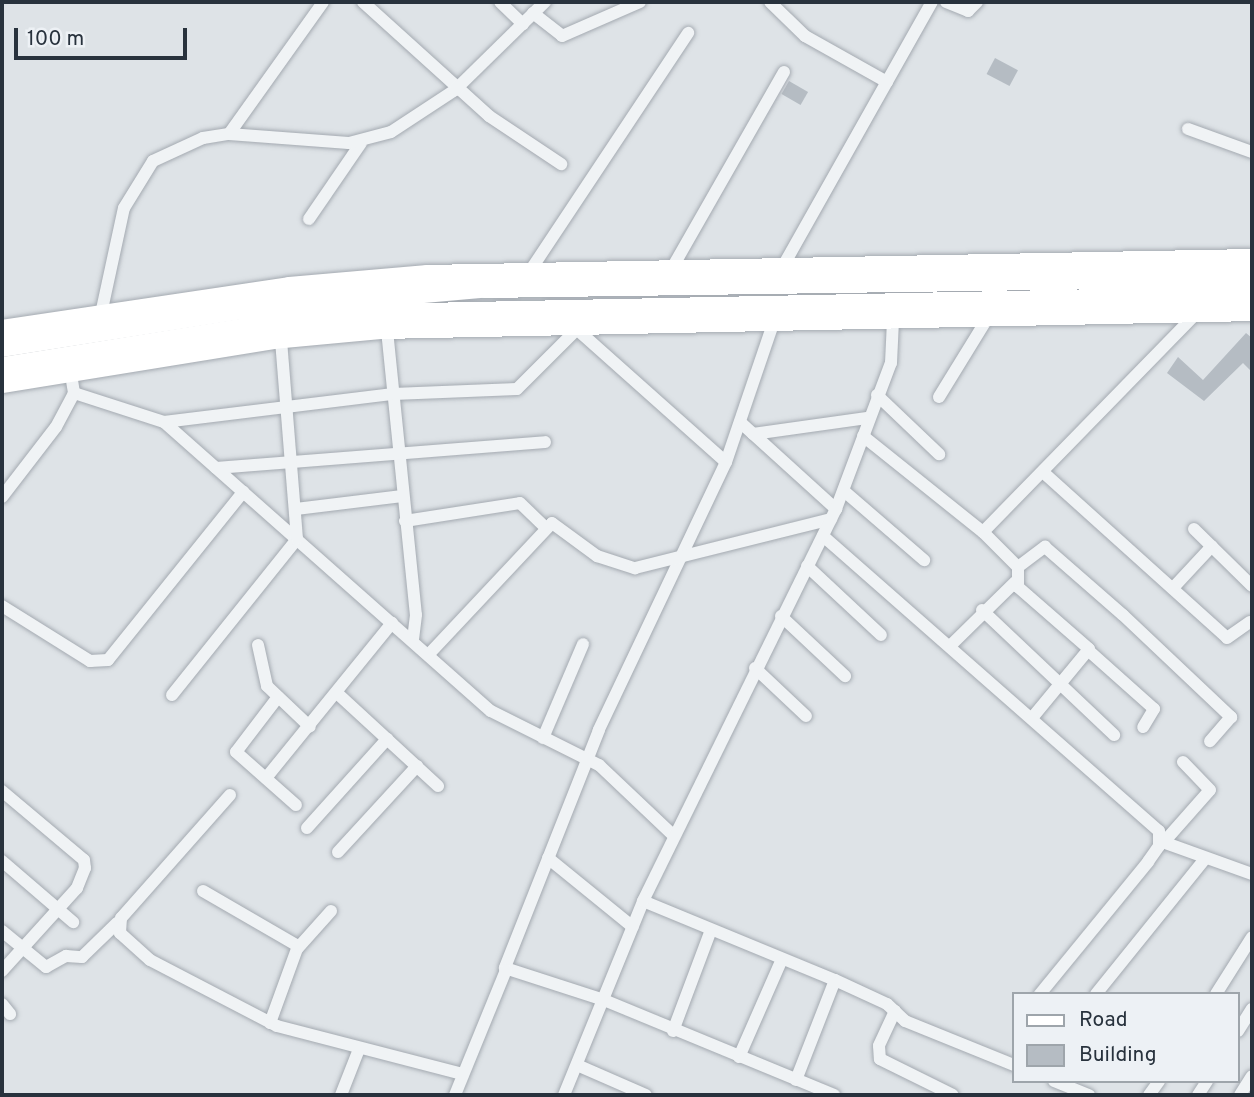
<!DOCTYPE html>
<style>
body{margin:0}
#map{position:relative;width:1254px;height:1097px;overflow:hidden;background:#dee3e7;font-family:Overpass,sans-serif}
div>[style]{position:absolute}
[style*='--x']{left:calc(var(--x)*1px);top:calc(var(--y)*1px);width:calc(var(--w)*1px);rotate:calc(var(--a)*1deg)}
.building>*{inset:0;background:#b5bcc3;transform-origin:0 0}
.roads{filter:drop-shadow(0 0 2px #a4aab1) drop-shadow(0 0 2px #a4aab1)}
.minor>*{height:12px;margin:-6px;padding:0 6px;transform-origin:6px;border-radius:6px;background:#f0f3f5}
.secondary>*{height:18px;margin:-9px;padding:0 9px;transform-origin:9px;border-radius:9px;background:#fff}
.trunk>*{height:21px;margin:-10.5px;padding:0 10.5px;transform-origin:10.5px;border-radius:10.5px;background:#fff}
span{translate:-50% -50%;white-space:nowrap;text-align:center;line-height:1.15;-webkit-text-stroke:5px #edf1f5;paint-order:stroke}
.frame{position:absolute;inset:0;border:4px solid #28323d;pointer-events:none}
.legend{position:absolute;left:1012px;top:992px;width:228px;height:91px;box-sizing:border-box;background:#edf1f5;border:2px solid #9ea5ab;margin:0;padding:9px 12px;list-style:none;font-size:21px;color:#28323d}
.legend li{display:flex;align-items:center;gap:14px;height:35px}
.legend b{width:35px;border:2px solid #9ea5ab}
.scale{position:absolute;left:14px;top:28px;width:173px;height:32px;box-sizing:border-box;border:4px solid #28323d;border-top:0;padding-left:9px;font-size:21px;line-height:24px;white-space:nowrap;color:#28323d;-webkit-text-stroke:5px #edf1f5;paint-order:stroke}
</style>
<div id="map">
<div class="building">
<i style="left:995px;top:58px;width:26px;height:18px;rotate:28deg"></i>
<i style="left:789px;top:81px;width:22px;height:15px;rotate:30deg"></i>
<i style="clip-path:polygon(1246px 333px,1252px 338px,1252px 372px,1243px 363px,1204px 401px,1167px 373px,1178px 357px,1203px 380px)"></i>
</div>
<div class="roads">
<div class="minor">
<i style="--x:363;--y:2;--w:170;--a:42.1"></i>
<i style="--x:489;--y:116;--w:87;--a:33.7"></i>
<i style="--x:500;--y:2;--w:32;--a:44"></i>
<i style="--x:770;--y:2;--w:49;--a:44.2"></i>
<i style="--x:805;--y:36;--w:94;--a:29.3"></i>
<i style="--x:946;--y:2;--w:24;--a:22"></i>
<i style="--x:968;--y:11;--w:13;--a:-45"></i>
<i style="--x:533;--y:13;--w:37;--a:38"></i>
<i style="--x:562;--y:36;--w:85;--a:-23.6"></i>
<i style="--x:1188;--y:129;--w:68;--a:19.8"></i>
<i style="--x:229;--y:134;--w:162;--a:-54.5"></i>
<i style="--x:309;--y:219;--w:92;--a:-55.6"></i>
<i style="--x:782;--y:268;--w:305;--a:-60.6"></i>
<i style="--x:671;--y:270;--w:228;--a:-60.3"></i>
<i style="--x:530;--y:271;--w:286;--a:-56.4"></i>
<i style="--x:101;--y:314;--w:108;--a:-77.8"></i>
<i style="--x:124;--y:208;--w:55;--a:-58.3"></i>
<i style="--x:153;--y:161;--w:55;--a:-24.7"></i>
<i style="--x:203;--y:138;--w:26;--a:-9"></i>
<i style="--x:229;--y:134;--w:120;--a:4.3"></i>
<i style="--x:349;--y:143;--w:43;--a:-14.7"></i>
<i style="--x:391;--y:132;--w:77;--a:-33.3"></i>
<i style="--x:455;--y:90;--w:126;--a:-44.4"></i>
<i style="--x:774;--y:321;--w:149;--a:108.8"></i>
<i style="--x:726;--y:462;--w:297;--a:115.4"></i>
<i style="--x:599;--y:730;--w:256;--a:111.6"></i>
<i style="--x:505;--y:968;--w:104;--a:17.9"></i>
<i style="--x:604;--y:1000;--w:249;--a:22.4"></i>
<i style="--x:572;--y:325;--w:206;--a:41.7"></i>
<i style="--x:387;--y:330;--w:286;--a:84.2"></i>
<i style="--x:416;--y:615;--w:26;--a:97"></i>
<i style="--x:74;--y:393;--w:95;--a:17.9"></i>
<i style="--x:164;--y:422;--w:436;--a:41.5"></i>
<i style="--x:491;--y:711;--w:121;--a:26.6"></i>
<i style="--x:599;--y:765;--w:103;--a:43.4"></i>
<i style="--x:877;--y:395;--w:86;--a:43.6"></i>
<i style="--x:939;--y:397;--w:92;--a:-58.4"></i>
<i style="--x:164;--y:422;--w:231;--a:-7"></i>
<i style="--x:393;--y:394;--w:124;--a:-2.3"></i>
<i style="--x:517;--y:389;--w:85;--a:-45"></i>
<i style="--x:740;--y:422;--w:130;--a:42.2"></i>
<i style="--x:753;--y:434;--w:115;--a:-8"></i>
<i style="--x:863;--y:436;--w:154;--a:38.7"></i>
<i style="--x:983;--y:532;--w:303;--a:-45.7"></i>
<i style="--x:216;--y:468;--w:330;--a:-4.5"></i>
<i style="--x:1044;--y:473;--w:246;--a:42"></i>
<i style="--x:1227;--y:638;--w:28;--a:-35"></i>
<i style="--x:844;--y:491;--w:106;--a:40.8"></i>
<i style="--x:2;--y:497;--w:88;--a:-52.4"></i>
<i style="--x:56;--y:427;--w:38;--a:-62"></i>
<i style="--x:74;--y:393;--w:20;--a:-99"></i>
<i style="--x:296;--y:509;--w:107;--a:-7"></i>
<i style="--x:405;--y:521;--w:116;--a:-8.9"></i>
<i style="--x:520;--y:503;--w:36;--a:44"></i>
<i style="--x:1194;--y:529;--w:81;--a:44.5"></i>
<i style="--x:983;--y:532;--w:49;--a:45"></i>
<i style="--x:1018;--y:567;--w:20;--a:90"></i>
<i style="--x:1018;--y:587;--w:94;--a:41.1"></i>
<i style="--x:1089;--y:649;--w:89;--a:129.6"></i>
<i style="--x:823;--y:536;--w:447;--a:41.3"></i>
<i style="--x:1159;--y:831;--w:15;--a:90"></i>
<i style="--x:1159;--y:846;--w:19;--a:125"></i>
<i style="--x:1148;--y:862;--w:171;--a:129.3"></i>
<i style="--x:807;--y:566;--w:101;--a:43"></i>
<i style="--x:1018;--y:567;--w:34;--a:-37"></i>
<i style="--x:1045;--y:547;--w:103;--a:41.1"></i>
<i style="--x:1123;--y:615;--w:149;--a:43.4"></i>
<i style="--x:1231;--y:717;--w:32;--a:131"></i>
<i style="--x:1173;--y:588;--w:57;--a:-47.1"></i>
<i style="--x:2;--y:606;--w:104;--a:32"></i>
<i style="--x:90;--y:661;--w:18;--a:-3"></i>
<i style="--x:108;--y:660;--w:216;--a:-51.2"></i>
<i style="--x:982;--y:610;--w:182;--a:43.4"></i>
<i style="--x:781;--y:616;--w:88;--a:43.2"></i>
<i style="--x:258;--y:645;--w:42;--a:77.6"></i>
<i style="--x:267;--y:686;--w:59;--a:43.6"></i>
<i style="--x:951;--y:645;--w:90;--a:-44.5"></i>
<i style="--x:1089;--y:651;--w:87;--a:41.7"></i>
<i style="--x:1154;--y:709;--w:21;--a:121"></i>
<i style="--x:430;--y:653;--w:178;--a:-46.8"></i>
<i style="--x:552;--y:523;--w:56;--a:36.3"></i>
<i style="--x:597;--y:556;--w:40;--a:18"></i>
<i style="--x:635;--y:568;--w:202;--a:-14"></i>
<i style="--x:755;--y:668;--w:70;--a:43.3"></i>
<i style="--x:338;--y:694;--w:136;--a:42.6"></i>
<i style="--x:172;--y:695;--w:200;--a:-51.3"></i>
<i style="--x:297;--y:539;--w:201;--a:-94.6"></i>
<i style="--x:278;--y:697;--w:69;--a:127.4"></i>
<i style="--x:236;--y:752;--w:80;--a:41.5"></i>
<i style="--x:543;--y:738;--w:102;--a:-66.9"></i>
<i style="--x:266;--y:778;--w:200;--a:-50.9"></i>
<i style="--x:2;--y:791;--w:107;--a:40.1"></i>
<i style="--x:84;--y:860;--w:8;--a:83"></i>
<i style="--x:85;--y:868;--w:22;--a:112"></i>
<i style="--x:77;--y:888;--w:112;--a:132.1"></i>
<i style="--x:230;--y:795;--w:164;--a:131.5"></i>
<i style="--x:121;--y:918;--w:15;--a:94"></i>
<i style="--x:120;--y:933;--w:40;--a:42"></i>
<i style="--x:150;--y:960;--w:143;--a:27.5"></i>
<i style="--x:277;--y:1026;--w:192;--a:14.5"></i>
<i style="--x:307;--y:828;--w:120;--a:-48"></i>
<i style="--x:1160;--y:841;--w:98;--a:19.7"></i>
<i style="--x:1164;--y:842;--w:69;--a:-48.5"></i>
<i style="--x:1210;--y:790;--w:39;--a:-134"></i>
<i style="--x:338;--y:852;--w:117;--a:-47.4"></i>
<i style="--x:548;--y:858;--w:109;--a:39.1"></i>
<i style="--x:2;--y:861;--w:94;--a:40.7"></i>
<i style="--x:203;--y:891;--w:110;--a:30.1"></i>
<i style="--x:643;--y:901;--w:208;--a:22.4"></i>
<i style="--x:835;--y:980;--w:57;--a:24.8"></i>
<i style="--x:887;--y:1004;--w:25;--a:43"></i>
<i style="--x:905;--y:1021;--w:118;--a:22"></i>
<i style="--x:2;--y:931;--w:57;--a:39.3"></i>
<i style="--x:46;--y:967;--w:23;--a:-29"></i>
<i style="--x:66;--y:956;--w:16;--a:4"></i>
<i style="--x:82;--y:957;--w:49;--a:-44.2"></i>
<i style="--x:1096;--y:994;--w:174;--a:-51.1"></i>
<i style="--x:1216;--y:994;--w:67;--a:-57.7"></i>
<i style="--x:2;--y:1004;--w:13;--a:51"></i>
<i style="--x:895;--y:1011;--w:38;--a:115"></i>
<i style="--x:879;--y:1046;--w:13;--a:86"></i>
<i style="--x:880;--y:1059;--w:81;--a:26.3"></i>
<i style="--x:270;--y:1023;--w:79;--a:-70"></i>
<i style="--x:297;--y:949;--w:51;--a:-48.2"></i>
<i style="--x:673;--y:1031;--w:108;--a:-69.4"></i>
<i style="--x:1238;--y:1031;--w:26;--a:-58"></i>
<i style="--x:739;--y:1057;--w:107;--a:-66.3"></i>
<i style="--x:577;--y:1065;--w:75;--a:23.5"></i>
<i style="--x:796;--y:1080;--w:107;--a:-68.7"></i>
<i style="--x:1054;--y:1081;--w:38;--a:22"></i>
<i style="--x:341;--y:1095;--w:49;--a:-68.6"></i>
<i style="--x:455;--y:1095;--w:135;--a:-67.8"></i>
<i style="--x:564;--y:1095;--w:209;--a:-67.8"></i>
<i style="--x:643;--y:901;--w:437;--a:-63.8"></i>
<i style="--x:836;--y:509;--w:156;--a:-69.4"></i>
<i style="--x:891;--y:363;--w:42;--a:-87.3"></i>
<i style="--x:1149;--y:1095;--w:17;--a:-54"></i>
<i style="--x:1198;--y:1095;--w:17;--a:-57"></i>
<i style="--x:1240;--y:1095;--w:22;--a:-58"></i>
</div>
<div class="secondary">
<i style="--x:2;--y:329;--w:290;--a:-8.5"></i>
<i style="--x:289;--y:286;--w:139;--a:-5"></i>
<i style="--x:427;--y:274;--w:825;--a:-1.11"></i>
<i style="--x:2;--y:384;--w:275;--a:-9.2"></i>
<i style="--x:273;--y:340;--w:108;--a:-5.3"></i>
<i style="--x:381;--y:330;--w:871;--a:-1.18"></i>
</div>
<div class="trunk">
<i style="--x:2;--y:346;--w:242;--a:-9"></i>
<i style="--x:241;--y:308;--w:243;--a:-5"></i>
<i style="--x:483;--y:287;--w:769;--a:-0.82"></i>
<i style="--x:2;--y:367;--w:246;--a:-9.1"></i>
<i style="--x:245;--y:328;--w:131;--a:-6.1"></i>
<i style="--x:375;--y:314;--w:877;--a:-1.18"></i>
</div>
</div>
<div class="frame"></div>
<ul class="legend">
<li><b style="height:9px;background:#fff"></b>Road</li>
<li><b style="height:19px;background:#b5bcc3"></b>Building</li>
</ul>
<div class="scale">100 m</div>
</div>
